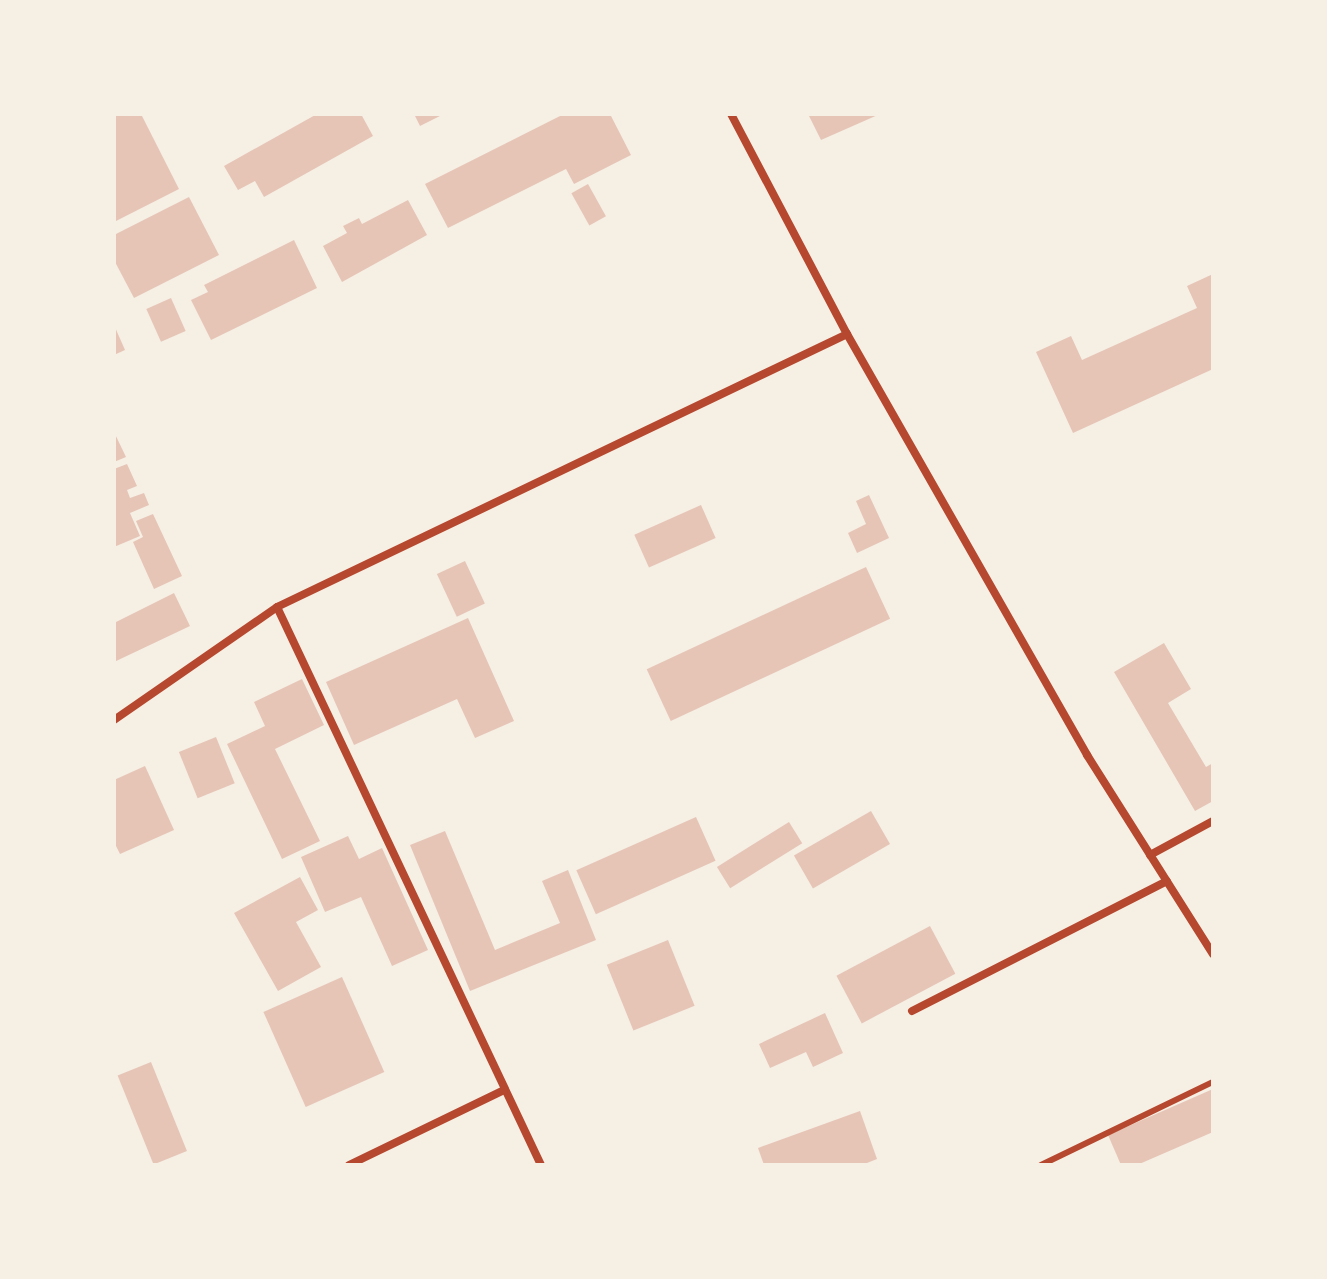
<!DOCTYPE html>
<style>
body{margin:0}
#map{position:relative;width:1327px;height:1279px;overflow:hidden;background:#f6efe4;font-family:Arial,sans-serif}
div>[style]{position:absolute}
[style*='--x']{left:calc(var(--x)*1px);top:calc(var(--y)*1px);width:calc(var(--w)*1px);rotate:calc(var(--a)*1deg)}
.building>*{inset:0;background:#e6c5b7;transform-origin:0 0}
.service>*{height:6px;margin:-3px;padding:0 3px;transform-origin:3px;border-radius:3px;background:#b5482f}
.minor>*{height:8px;margin:-4px;padding:0 4px;transform-origin:4px;border-radius:4px;background:#b5482f}
span{translate:-50% -50%;white-space:nowrap;text-align:center;line-height:1.15;-webkit-text-stroke:6px #f6efe4;paint-order:stroke}
.frame{position:absolute;inset:0;border:116px solid #f6efe4;pointer-events:none}
</style>
<div id="map">
<div class="building">
<i style="clip-path:polygon(114px 114px,141px 114px,179px 189px,114px 222px)"></i>
<i style="clip-path:polygon(317px 114px,361px 114px,373px 136px,264px 197px,255px 181px,238px 190px,224px 166px)"></i>
<i style="clip-path:polygon(414px 114px,444px 114px,420px 126px)"></i>
<i style="clip-path:polygon(564px 114px,610px 114px,631px 155px,574px 184px,566px 169px,448px 228px,425px 184px)"></i>
<i style="clip-path:polygon(808px 114px,880px 114px,821px 140px)"></i>
<i style="left:588px;top:184px;width:37px;height:19px;rotate:61deg"></i>
<i style="clip-path:polygon(189px 197px,219px 255px,134px 298px,114px 260px,114px 235px)"></i>
<i style="clip-path:polygon(408px 200px,427px 235px,342px 282px,323px 246px,347px 233px,343px 226px,359px 218px,362px 224px)"></i>
<i style="clip-path:polygon(294px 240px,317px 288px,211px 340px,191px 300px,208px 292px,204px 285px)"></i>
<i style="clip-path:polygon(1213px 274px,1213px 369px,1073px 433px,1036px 352px,1071px 336px,1082px 360px,1197px 308px,1187px 286px)"></i>
<i style="left:171px;top:298px;width:36px;height:27px;rotate:66deg"></i>
<i style="clip-path:polygon(114px 325px,125px 350px,114px 355px)"></i>
<i style="clip-path:polygon(114px 432px,126px 457px,114px 462px)"></i>
<i style="clip-path:polygon(127px 464px,137px 486px,127px 490px,130px 498px,144px 493px,149px 505px,130px 513px,140px 536px,114px 547px,114px 469px)"></i>
<i style="clip-path:polygon(869px 495px,889px 538px,857px 553px,848px 533px,866px 524px,856px 501px)"></i>
<i style="left:701px;top:505px;width:36px;height:73px;rotate:66deg"></i>
<i style="clip-path:polygon(153px 514px,182px 576px,154px 589px,133px 542px,143px 537px,136px 521px)"></i>
<i style="left:465px;top:561px;width:47px;height:31px;rotate:65deg"></i>
<i style="left:866px;top:567px;width:57px;height:242px;rotate:65deg"></i>
<i style="clip-path:polygon(174px 593px,190px 626px,114px 662px,114px 623px)"></i>
<i style="clip-path:polygon(468px 618px,514px 721px,475px 738px,457px 699px,354px 745px,326px 682px)"></i>
<i style="clip-path:polygon(1164px 643px,1191px 689px,1168px 703px,1206px 767px,1213px 763px,1213px 801px,1195px 811px,1114px 672px)"></i>
<i style="clip-path:polygon(302px 679px,324px 725px,275px 749px,320px 841px,282px 859px,227px 744px,265px 726px,254px 702px)"></i>
<i style="left:216px;top:737px;width:50px;height:40px;rotate:68deg"></i>
<i style="clip-path:polygon(145px 766px,174px 830px,120px 854px,114px 842px,114px 780px)"></i>
<i style="left:871px;top:811px;width:38px;height:89px;rotate:60deg"></i>
<i style="left:696px;top:817px;width:48px;height:131px;rotate:66deg"></i>
<i style="left:789px;top:822px;width:25px;height:85px;rotate:58deg"></i>
<i style="clip-path:polygon(445px 831px,495px 950px,560px 923px,542px 881px,568px 870px,596px 940px,470px 991px,410px 845px)"></i>
<i style="clip-path:polygon(348px 836px,359px 859px,382px 848px,428px 950px,392px 966px,361px 897px,325px 912px,301px 857px)"></i>
<i style="clip-path:polygon(300px 877px,318px 910px,296px 922px,321px 967px,278px 991px,234px 913px)"></i>
<i style="left:930px;top:926px;width:54px;height:106px;rotate:62deg"></i>
<i style="left:668px;top:940px;width:71px;height:66px;rotate:68deg"></i>
<i style="left:342px;top:977px;width:104px;height:86px;rotate:66deg"></i>
<i style="clip-path:polygon(825px 1013px,843px 1053px,813px 1067px,806px 1052px,770px 1068px,759px 1044px)"></i>
<i style="left:151px;top:1062px;width:96px;height:36px;rotate:68deg"></i>
<i style="clip-path:polygon(1213px 1089px,1213px 1132px,1137px 1165px,1121px 1165px,1108px 1135px)"></i>
<i style="clip-path:polygon(860px 1111px,877px 1159px,862px 1165px,764px 1165px,758px 1148px)"></i>
</div>
<div class="service">
<i style="--x:1041;--y:1165;--w:191;--a:-25.8"></i>
</div>
<div class="minor">
<i style="--x:731;--y:114;--w:249;--a:62.2"></i>
<i style="--x:847;--y:334;--w:485;--a:60.3"></i>
<i style="--x:1087;--y:755;--w:236;--a:57.7"></i>
<i style="--x:277;--y:607;--w:617;--a:64.68"></i>
<i style="--x:114;--y:720;--w:198;--a:-34.7"></i>
<i style="--x:277;--y:607;--w:632;--a:-25.59"></i>
<i style="--x:1150;--y:855;--w:72;--a:-28.4"></i>
<i style="--x:912;--y:1011;--w:286;--a:-27"></i>
<i style="--x:349;--y:1165;--w:172;--a:-25.8"></i>
</div>
<div class="frame"></div>
</div>
